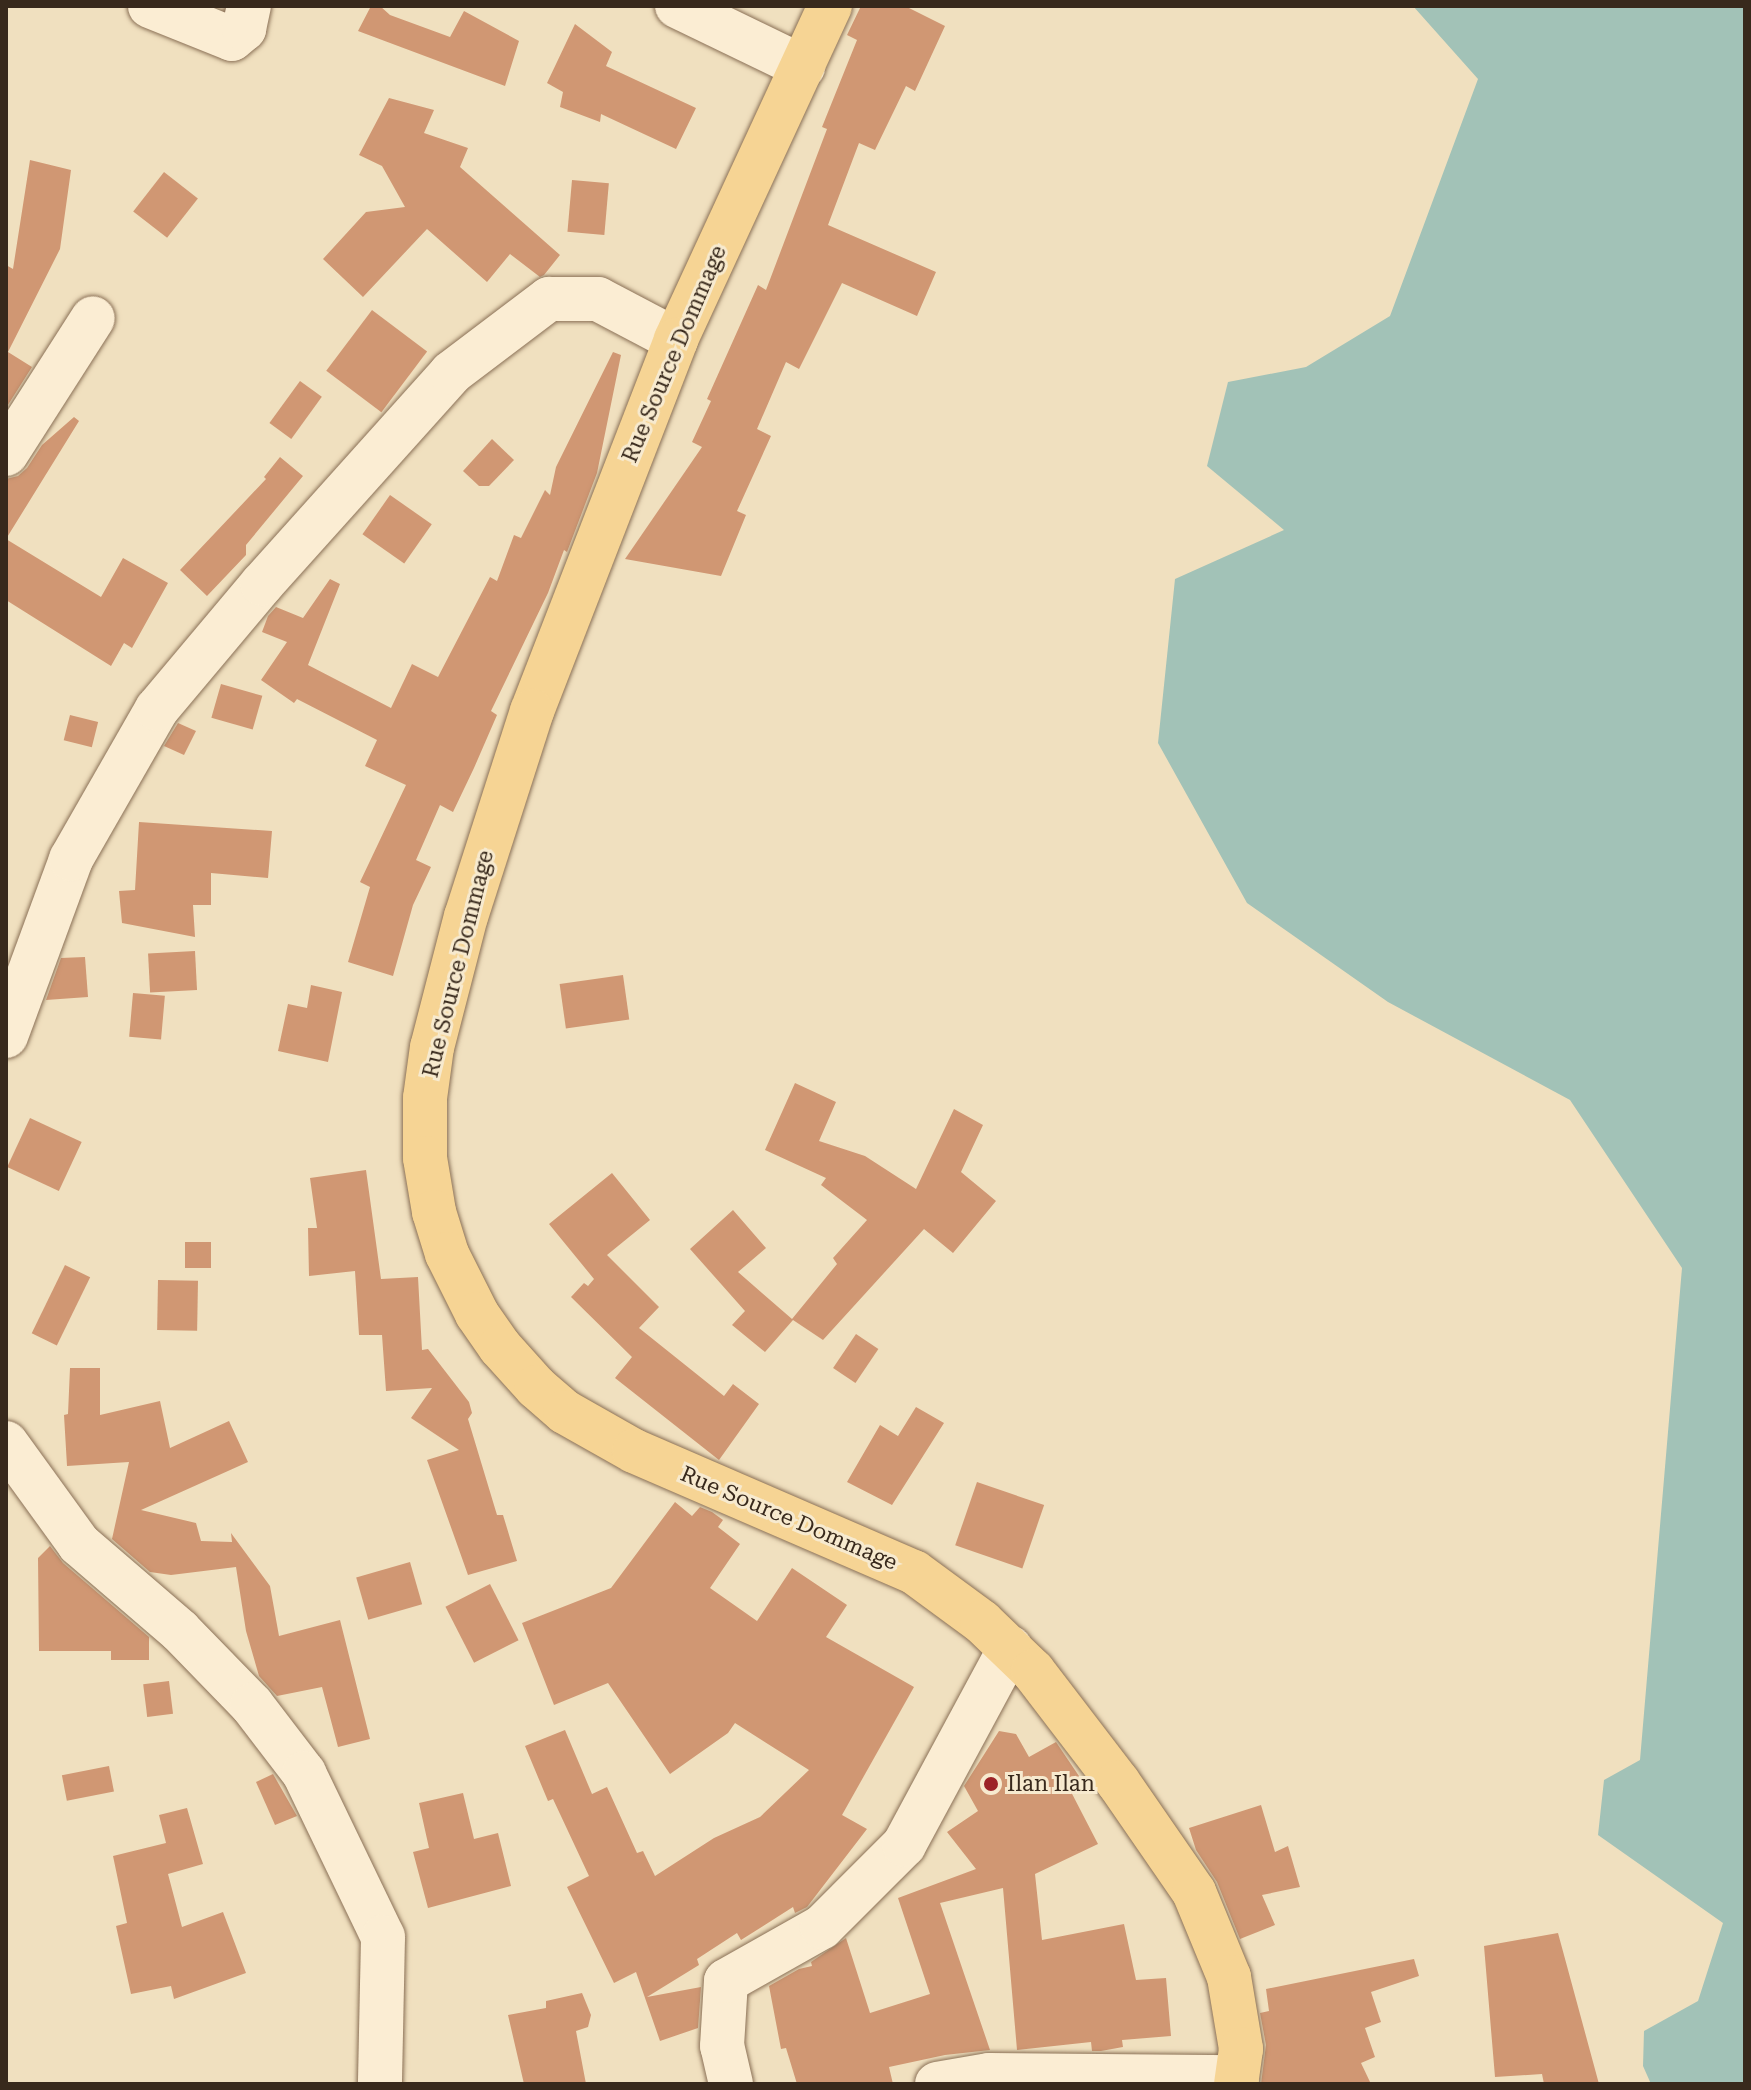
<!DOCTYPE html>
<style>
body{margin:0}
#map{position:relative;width:1751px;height:2090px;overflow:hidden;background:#f0e0bf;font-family:"Roboto Serif",serif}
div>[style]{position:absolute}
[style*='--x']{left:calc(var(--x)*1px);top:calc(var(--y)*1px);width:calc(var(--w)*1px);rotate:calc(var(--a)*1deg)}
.water>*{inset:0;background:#a2c2b7}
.building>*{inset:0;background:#d09773;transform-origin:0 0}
.roads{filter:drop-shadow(0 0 2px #8a7056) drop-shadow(0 0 2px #8a7056)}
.minor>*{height:44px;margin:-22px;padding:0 22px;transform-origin:22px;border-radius:22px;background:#fbedd3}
.major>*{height:44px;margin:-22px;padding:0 22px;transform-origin:22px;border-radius:22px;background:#f6d494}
.dots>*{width:22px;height:22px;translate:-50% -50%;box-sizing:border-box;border:4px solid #f7eacf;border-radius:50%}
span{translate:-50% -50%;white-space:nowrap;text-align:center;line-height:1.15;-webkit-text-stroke:6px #f7eacf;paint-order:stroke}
.street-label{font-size:22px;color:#38291c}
.poi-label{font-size:22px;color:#38291c}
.left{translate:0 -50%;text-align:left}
.frame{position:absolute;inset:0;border:8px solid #38291c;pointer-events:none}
</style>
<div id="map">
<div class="water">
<i style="clip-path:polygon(1413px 6px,1745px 6px,1745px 2084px,1651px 2084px,1643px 2066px,1644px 2031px,1698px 2001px,1723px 1923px,1598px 1835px,1604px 1780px,1640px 1760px,1682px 1268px,1570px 1100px,1388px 1002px,1247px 903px,1158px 743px,1175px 579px,1284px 530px,1207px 466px,1228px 382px,1306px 367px,1390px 316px,1478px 79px)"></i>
</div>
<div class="building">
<i style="clip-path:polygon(371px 6px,380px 6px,390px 15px,450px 37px,464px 11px,519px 41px,505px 86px,358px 31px)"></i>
<i style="clip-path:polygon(861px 6px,905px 6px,945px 26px,915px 91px,906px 86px,875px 150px,859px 143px,828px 225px,936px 272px,917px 316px,842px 283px,799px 369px,786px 362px,757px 429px,771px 436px,737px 511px,746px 515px,721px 576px,625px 559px,702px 447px,692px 442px,711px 401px,707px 399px,758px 285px,766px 290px,827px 129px,822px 127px,857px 40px,847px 35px)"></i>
<i style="clip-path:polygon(575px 24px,612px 52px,606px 66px,696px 108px,676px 149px,601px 114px,600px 122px,560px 107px,563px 92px,547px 83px)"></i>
<i style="clip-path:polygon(389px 98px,434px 110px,424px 133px,468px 148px,460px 167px,560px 255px,544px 275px,540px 277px,510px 254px,487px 282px,427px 229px,363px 297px,323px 259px,366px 212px,405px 207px,382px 166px,359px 155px)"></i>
<i style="clip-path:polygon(30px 160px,71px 170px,60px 249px,8px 352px,32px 367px,6px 408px,6px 265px,13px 269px)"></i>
<i style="left:164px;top:172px;width:43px;height:50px;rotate:38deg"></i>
<i style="left:572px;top:180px;width:37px;height:52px;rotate:5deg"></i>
<i style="left:372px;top:310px;width:69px;height:76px;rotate:37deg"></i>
<i style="clip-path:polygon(613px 352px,621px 355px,597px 473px,567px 552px,564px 550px,548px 593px,491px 711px,497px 715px,474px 768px,453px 812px,440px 805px,416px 860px,431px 867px,413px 905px,393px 976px,348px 962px,370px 887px,360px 882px,406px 785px,365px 766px,377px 740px,297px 699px,294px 703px,261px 680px,287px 642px,262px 632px,268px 616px,276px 607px,303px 618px,330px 579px,340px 584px,308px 665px,391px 708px,412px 664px,438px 677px,490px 577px,497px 581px,514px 535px,521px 538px,545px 490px,550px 495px,556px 467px)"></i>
<i style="left:300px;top:381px;width:27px;height:52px;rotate:36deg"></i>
<i style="clip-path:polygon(74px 417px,79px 421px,6px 539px,6px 479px,18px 476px,27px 468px,42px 445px)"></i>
<i style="clip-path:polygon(492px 439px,514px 460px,489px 486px,479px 486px,463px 471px)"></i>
<i style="clip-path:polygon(280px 457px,303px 476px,246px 545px,246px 555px,207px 596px,180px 570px,266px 479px,264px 477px)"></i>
<i style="left:390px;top:495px;width:51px;height:48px;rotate:35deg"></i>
<i style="clip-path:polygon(6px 539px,101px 597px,123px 558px,168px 583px,132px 648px,124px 643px,111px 666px,6px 600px)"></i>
<i style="left:221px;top:684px;width:43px;height:35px;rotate:16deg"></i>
<i style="left:70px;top:715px;width:29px;height:26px;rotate:14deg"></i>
<i style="clip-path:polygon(178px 723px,196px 731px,184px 755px,164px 746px)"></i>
<i style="clip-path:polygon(139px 822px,272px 831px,268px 878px,211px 873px,211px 905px,193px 905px,195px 937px,122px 923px,119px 891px,135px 890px)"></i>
<i style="left:195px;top:951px;width:39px;height:47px;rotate:87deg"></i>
<i style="clip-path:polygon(85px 957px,88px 997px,46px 1000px,61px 958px)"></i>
<i style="left:623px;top:975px;width:45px;height:64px;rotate:82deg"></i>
<i style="clip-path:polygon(311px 985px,342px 992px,328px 1062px,278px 1051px,288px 1004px,307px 1008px)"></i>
<i style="left:133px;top:993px;width:32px;height:44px;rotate:5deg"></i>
<i style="clip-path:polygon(795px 1083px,836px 1102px,819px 1141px,865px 1156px,916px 1189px,954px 1109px,983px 1125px,961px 1172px,996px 1201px,953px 1253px,924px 1229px,823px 1340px,793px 1320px,765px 1352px,732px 1325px,745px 1311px,690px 1249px,733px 1210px,766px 1248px,738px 1272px,792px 1319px,837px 1264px,833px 1258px,867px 1220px,821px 1185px,826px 1178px,765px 1150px)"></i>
<i style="left:30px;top:1118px;width:57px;height:54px;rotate:25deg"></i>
<i style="clip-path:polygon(366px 1170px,381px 1279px,418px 1277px,422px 1350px,428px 1349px,469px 1402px,472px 1413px,468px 1419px,497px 1515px,503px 1515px,517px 1561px,468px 1575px,427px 1460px,459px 1450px,411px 1418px,432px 1388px,386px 1391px,382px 1335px,359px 1335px,355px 1271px,309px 1276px,308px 1228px,317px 1228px,310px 1178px)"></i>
<i style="clip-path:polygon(612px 1173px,650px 1220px,607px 1255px,659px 1307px,639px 1328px,724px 1396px,733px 1384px,759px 1404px,719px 1460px,615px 1378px,632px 1357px,571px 1297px,584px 1283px,588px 1286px,594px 1279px,549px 1224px)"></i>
<i style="left:211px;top:1242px;width:26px;height:26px;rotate:90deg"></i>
<i style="left:65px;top:1265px;width:28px;height:76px;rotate:26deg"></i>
<i style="left:158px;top:1280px;width:40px;height:50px;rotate:1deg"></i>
<i style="left:856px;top:1334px;width:27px;height:41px;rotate:34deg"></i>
<i style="clip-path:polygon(70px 1368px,100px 1368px,100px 1415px,160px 1401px,170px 1448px,229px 1421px,248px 1462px,141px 1510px,196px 1523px,201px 1541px,232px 1542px,231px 1533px,270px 1586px,279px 1636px,340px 1620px,370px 1739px,338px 1747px,322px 1687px,277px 1696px,259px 1676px,246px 1631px,236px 1567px,171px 1575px,150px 1572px,112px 1539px,129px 1462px,67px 1466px,64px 1415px,68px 1414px)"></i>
<i style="clip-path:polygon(916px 1407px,944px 1423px,892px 1505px,847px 1482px,880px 1425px,898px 1436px)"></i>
<i style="left:977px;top:1482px;width:71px;height:67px;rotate:19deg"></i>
<i style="clip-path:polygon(675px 1502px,692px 1516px,700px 1507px,712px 1512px,723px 1520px,718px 1527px,740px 1544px,710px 1588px,757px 1621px,792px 1568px,847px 1605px,826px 1637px,914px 1687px,842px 1815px,867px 1829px,807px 1907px,795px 1913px,793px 1907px,741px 1940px,737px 1933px,697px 1959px,699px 1965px,647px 1997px,701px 1987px,698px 2028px,660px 2041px,636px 1972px,614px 1983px,567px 1887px,589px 1876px,553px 1799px,548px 1801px,525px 1746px,565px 1730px,592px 1794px,607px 1787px,637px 1853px,643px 1851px,655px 1876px,714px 1838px,760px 1817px,809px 1770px,735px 1723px,728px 1733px,670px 1774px,608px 1683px,554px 1705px,522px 1623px,611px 1588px)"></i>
<i style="clip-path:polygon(50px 1546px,63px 1563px,149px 1637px,149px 1660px,111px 1660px,111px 1651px,39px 1651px,38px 1558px)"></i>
<i style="left:410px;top:1562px;width:44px;height:56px;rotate:74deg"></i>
<i style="left:490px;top:1584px;width:63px;height:50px;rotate:63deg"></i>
<i style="left:169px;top:1681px;width:33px;height:26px;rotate:83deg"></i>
<i style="clip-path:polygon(999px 1731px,1016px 1734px,1029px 1757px,1056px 1742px,1081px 1779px,1068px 1786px,1098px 1844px,1035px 1874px,1042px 1940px,1124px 1924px,1136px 1980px,1166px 1978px,1171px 2036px,1122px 2040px,1123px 2047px,1101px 2051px,1092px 2051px,1091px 2042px,1017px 2050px,1003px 1888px,940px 1903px,990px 2050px,945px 2055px,889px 2067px,893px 2084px,797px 2084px,786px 2048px,781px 2049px,769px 1986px,799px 1969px,812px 1966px,811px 1962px,846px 1938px,870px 2013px,930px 1994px,898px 1898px,976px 1869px,947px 1832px,978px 1811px,964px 1786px)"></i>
<i style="left:109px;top:1766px;width:26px;height:48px;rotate:79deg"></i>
<i style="clip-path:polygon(273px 1774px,297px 1816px,275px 1825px,256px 1782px)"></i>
<i style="clip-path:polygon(463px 1793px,474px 1839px,498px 1833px,511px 1886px,428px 1908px,413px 1852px,429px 1848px,419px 1803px)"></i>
<i style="clip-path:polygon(1261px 1805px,1275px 1852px,1288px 1846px,1300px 1887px,1262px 1895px,1275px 1925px,1240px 1939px,1217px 1882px,1196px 1850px,1189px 1828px)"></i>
<i style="clip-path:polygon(187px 1808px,203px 1864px,168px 1874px,182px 1927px,223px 1912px,246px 1973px,174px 1999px,171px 1986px,131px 1994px,116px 1926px,127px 1923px,113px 1856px,166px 1843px,159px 1815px)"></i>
<i style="clip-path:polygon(1558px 1933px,1599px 2084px,1544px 2084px,1542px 2074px,1495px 2077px,1484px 1946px)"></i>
<i style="clip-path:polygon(1414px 1959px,1419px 1976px,1371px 1992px,1381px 2022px,1365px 2028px,1375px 2057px,1361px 2063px,1371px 2084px,1261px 2084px,1266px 2045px,1260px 2013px,1269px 2011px,1266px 1989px)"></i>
<i style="clip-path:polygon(582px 1993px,591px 2015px,588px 2027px,576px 2031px,586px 2084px,524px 2084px,508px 2015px,546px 2008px,546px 2001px)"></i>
</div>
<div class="roads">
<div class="minor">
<i style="--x:150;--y:6;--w:88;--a:21.9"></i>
<i style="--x:232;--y:39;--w:16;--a:-40"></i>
<i style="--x:244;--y:29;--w:24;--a:-78"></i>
<i style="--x:677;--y:6;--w:140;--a:25.8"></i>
<i style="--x:6;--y:454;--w:161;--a:-57.4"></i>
<i style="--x:6;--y:1036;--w:189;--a:-69.8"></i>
<i style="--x:71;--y:859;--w:173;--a:-60.2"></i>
<i style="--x:157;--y:709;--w:163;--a:-50"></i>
<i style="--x:262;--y:584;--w:283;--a:-48.1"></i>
<i style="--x:451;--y:373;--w:123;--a:-37.1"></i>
<i style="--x:549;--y:299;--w:49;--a:0"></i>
<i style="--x:598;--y:299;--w:88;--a:27.7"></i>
<i style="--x:6;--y:1443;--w:125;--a:54.1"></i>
<i style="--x:79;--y:1544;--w:133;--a:40.7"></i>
<i style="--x:180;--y:1631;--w:103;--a:45.8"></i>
<i style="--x:252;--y:1705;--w:86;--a:52.6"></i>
<i style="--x:304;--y:1773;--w:182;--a:64.3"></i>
<i style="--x:383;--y:1937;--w:147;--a:91.2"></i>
<i style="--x:731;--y:2084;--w:39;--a:-103"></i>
<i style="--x:722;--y:2046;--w:65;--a:-86.5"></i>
<i style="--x:726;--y:1981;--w:110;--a:-29.4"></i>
<i style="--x:822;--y:1927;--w:116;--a:-45"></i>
<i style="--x:904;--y:1845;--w:224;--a:-61.7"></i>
<i style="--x:937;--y:2084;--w:53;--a:-9.8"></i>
<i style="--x:989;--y:2075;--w:248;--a:0.5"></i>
</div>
<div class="major">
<i style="--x:830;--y:6;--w:368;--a:114.8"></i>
<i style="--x:676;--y:340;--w:398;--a:111.2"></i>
<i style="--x:532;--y:711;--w:215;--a:107.8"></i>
<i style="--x:466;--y:916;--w:135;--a:104.5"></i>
<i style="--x:432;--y:1047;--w:51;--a:97.8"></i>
<i style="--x:425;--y:1098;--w:60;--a:90"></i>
<i style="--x:425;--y:1158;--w:55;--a:80.5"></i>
<i style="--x:434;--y:1212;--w:44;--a:72.8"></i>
<i style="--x:447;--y:1254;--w:67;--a:63.4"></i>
<i style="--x:477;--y:1314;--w:40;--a:55.1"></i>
<i style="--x:500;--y:1347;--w:54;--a:48"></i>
<i style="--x:536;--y:1387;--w:38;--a:41"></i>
<i style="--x:565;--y:1412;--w:79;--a:29.5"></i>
<i style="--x:634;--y:1451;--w:305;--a:23.4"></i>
<i style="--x:914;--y:1572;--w:84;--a:36.3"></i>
<i style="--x:982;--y:1622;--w:71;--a:43.9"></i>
<i style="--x:1033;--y:1671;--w:140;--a:52.6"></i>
<i style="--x:1118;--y:1782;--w:134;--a:55.4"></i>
<i style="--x:1194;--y:1892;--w:92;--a:67.6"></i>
<i style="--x:1229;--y:1977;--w:73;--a:80.5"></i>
<i style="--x:1241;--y:2049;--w:35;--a:98"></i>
</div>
</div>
<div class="dots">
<i style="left:991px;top:1784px;background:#9c2328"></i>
</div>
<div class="street-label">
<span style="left:674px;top:354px;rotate:-67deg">Rue Source Dommage</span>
<span style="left:458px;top:964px;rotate:-76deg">Rue Source Dommage</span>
<span style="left:789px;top:1518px;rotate:23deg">Rue Source Dommage</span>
</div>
<div class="poi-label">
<span class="left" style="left:1007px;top:1784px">Ilan Ilan</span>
</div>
<div class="frame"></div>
</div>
